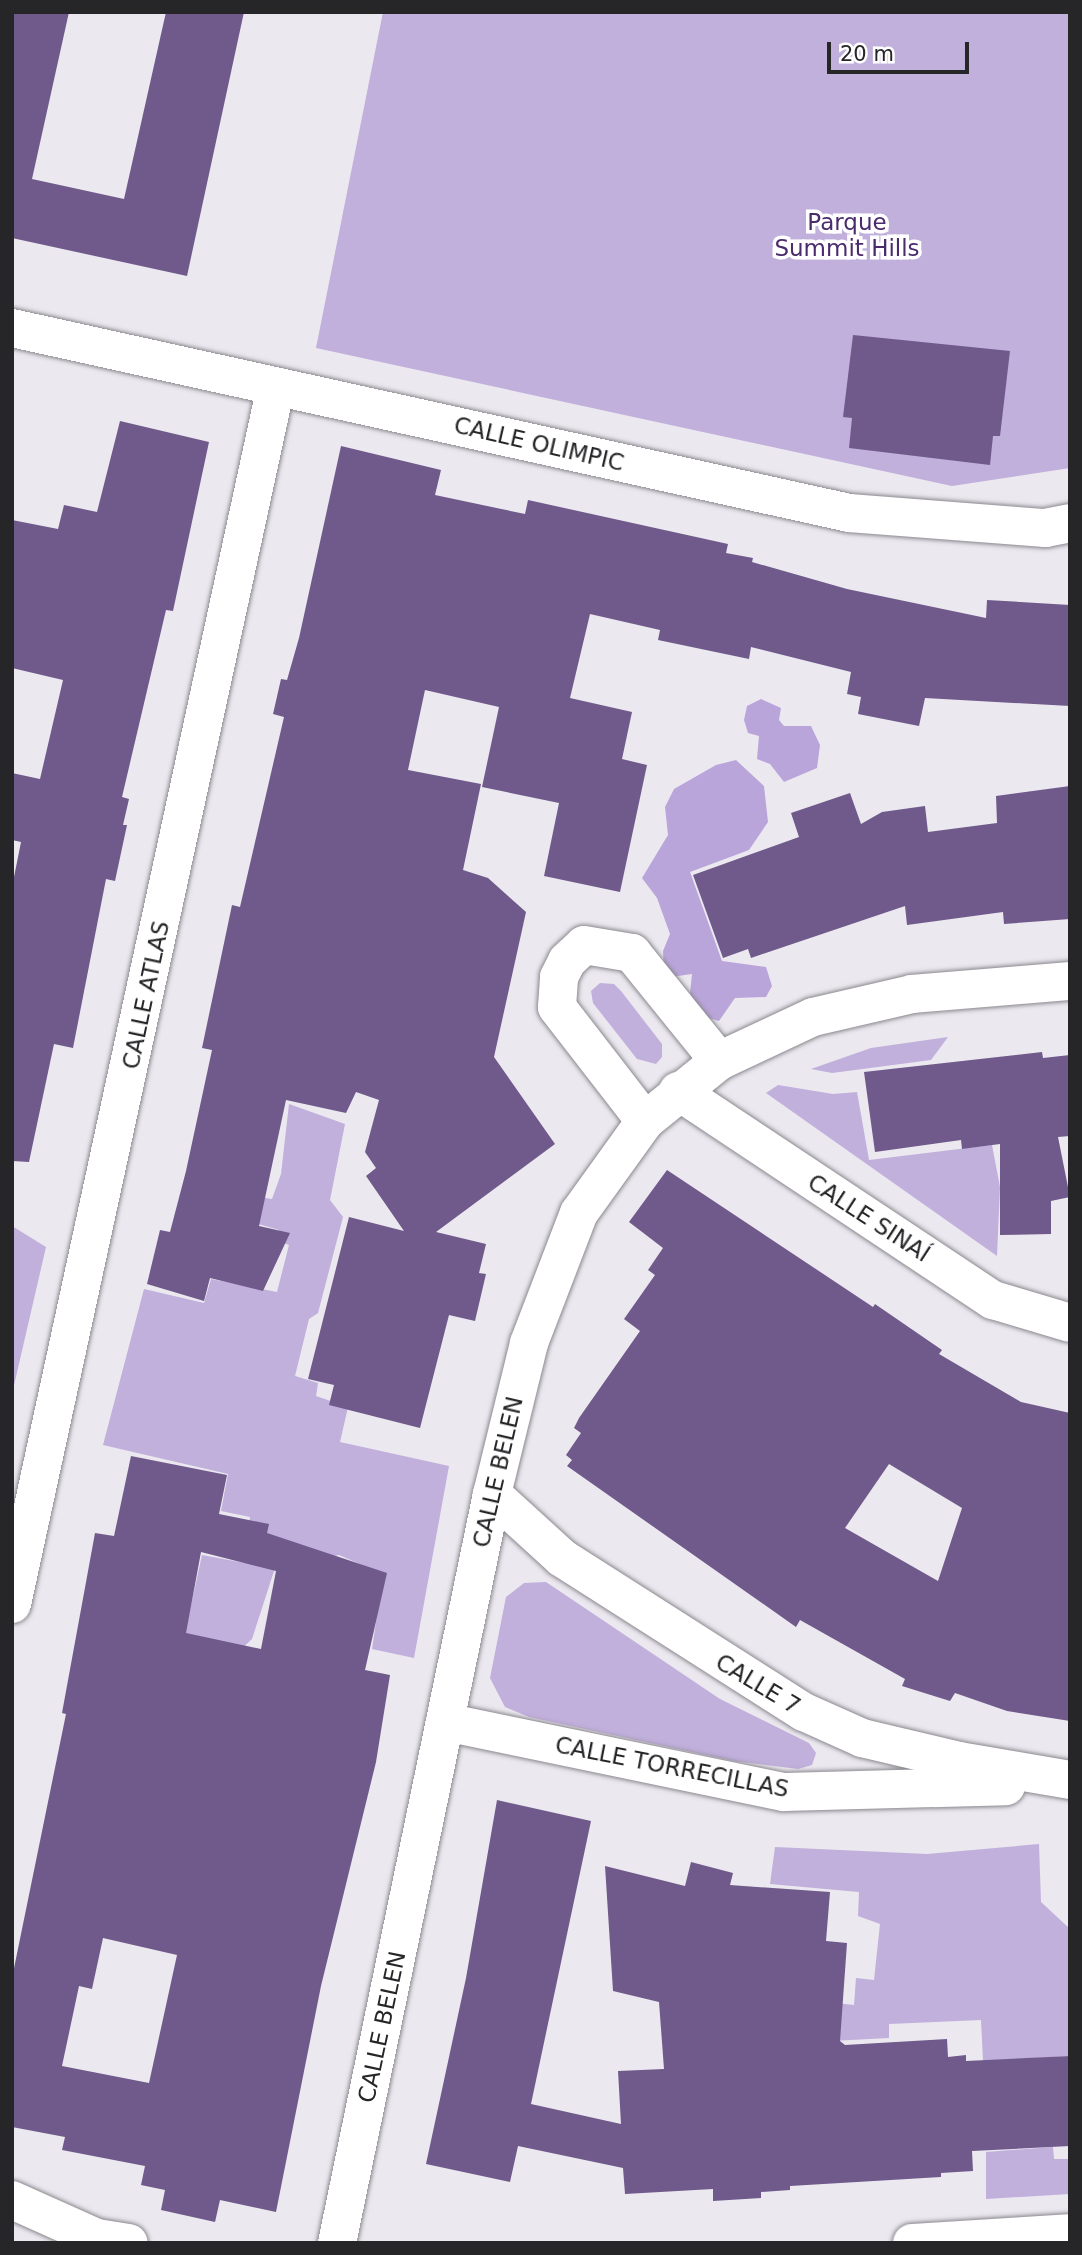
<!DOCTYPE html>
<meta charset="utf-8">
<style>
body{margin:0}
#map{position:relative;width:1082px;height:2255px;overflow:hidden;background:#ebe8ef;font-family:"DejaVu Sans",sans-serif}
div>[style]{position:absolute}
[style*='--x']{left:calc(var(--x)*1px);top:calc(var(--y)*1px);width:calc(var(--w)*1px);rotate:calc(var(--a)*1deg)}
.green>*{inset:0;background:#c1afdc}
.forest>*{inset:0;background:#baa5db}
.building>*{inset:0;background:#6f5a8b}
.roads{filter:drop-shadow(0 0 2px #8b888f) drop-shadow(0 0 2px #8b888f)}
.minor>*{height:38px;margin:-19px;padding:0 19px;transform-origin:19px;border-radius:19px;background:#fff}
span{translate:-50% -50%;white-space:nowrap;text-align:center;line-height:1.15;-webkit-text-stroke:7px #fff;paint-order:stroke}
.park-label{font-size:23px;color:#4a2b6c}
.street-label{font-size:23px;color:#262528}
.frame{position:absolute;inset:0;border:14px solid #262528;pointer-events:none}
.scale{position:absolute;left:827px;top:42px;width:142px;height:32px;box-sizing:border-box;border:4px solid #262528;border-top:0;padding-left:9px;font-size:21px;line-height:24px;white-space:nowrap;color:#262528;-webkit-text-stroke:5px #fff;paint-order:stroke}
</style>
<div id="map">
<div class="green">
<i style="clip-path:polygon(383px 12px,1070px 12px,1070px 468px,952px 486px,316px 348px)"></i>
<i style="clip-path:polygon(600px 983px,614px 984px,621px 991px,662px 1044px,662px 1057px,656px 1064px,637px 1059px,593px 1003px,591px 991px)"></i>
<i style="clip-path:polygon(948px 1037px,931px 1060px,832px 1073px,811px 1069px,871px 1048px)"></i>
<i style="clip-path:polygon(778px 1085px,833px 1094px,857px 1092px,869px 1160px,992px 1145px,1000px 1187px,997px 1256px,766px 1093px)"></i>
<i style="clip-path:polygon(289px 1104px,345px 1124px,330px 1200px,343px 1217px,318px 1313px,309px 1319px,295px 1376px,318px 1383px,316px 1396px,348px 1407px,340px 1442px,449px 1466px,414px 1658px,372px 1649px,383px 1574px,339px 1555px,275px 1568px,252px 1639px,236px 1654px,183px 1642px,202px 1555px,245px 1563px,250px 1517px,221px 1511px,228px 1474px,103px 1445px,144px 1289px,204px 1303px,211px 1279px,277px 1292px,289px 1245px,277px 1241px,279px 1230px,183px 1202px,187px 1185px,272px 1199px,281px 1174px)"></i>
<i style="clip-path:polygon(12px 1226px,46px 1247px,12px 1394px)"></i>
<i style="clip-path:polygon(546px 1582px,720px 1699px,809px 1743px,816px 1753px,812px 1765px,798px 1769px,734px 1761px,529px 1717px,505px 1707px,490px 1678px,506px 1597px,524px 1583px)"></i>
<i style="clip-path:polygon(1039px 1844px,1041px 1902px,1070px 1929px,1070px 2056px,983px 2061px,981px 2020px,889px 2024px,889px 2038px,793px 2043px,818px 2001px,854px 2005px,856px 1978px,874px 1980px,880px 1924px,858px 1916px,859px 1892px,770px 1884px,775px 1847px,927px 1854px)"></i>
<i style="clip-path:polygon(1053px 2147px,1054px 2159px,1070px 2159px,1070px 2194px,986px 2199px,986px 2152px)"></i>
</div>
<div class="forest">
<i style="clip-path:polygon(761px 699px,781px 708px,779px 720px,784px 726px,811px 726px,820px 745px,817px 768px,784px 782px,770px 764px,757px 759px,759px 736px,748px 733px,744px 720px,747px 706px)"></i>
<i style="clip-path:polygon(736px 760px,764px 786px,768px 822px,749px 850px,690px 872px,722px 961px,766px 967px,772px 986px,766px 997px,735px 998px,719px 1021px,702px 1016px,690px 993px,692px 974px,671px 977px,664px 969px,663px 951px,670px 934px,657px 898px,642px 878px,668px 835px,665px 807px,674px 789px,716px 765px)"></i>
</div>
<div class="building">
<i style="clip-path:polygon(12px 12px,69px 12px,32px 179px,124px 199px,166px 12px,244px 12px,187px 276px,12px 238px)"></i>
<i style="clip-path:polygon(853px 335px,1010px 351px,1000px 436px,993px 436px,990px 465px,849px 448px,852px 418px,843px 417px)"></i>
<i style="clip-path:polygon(120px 421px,209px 442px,173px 611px,166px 610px,122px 797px,129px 799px,123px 825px,127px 825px,115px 881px,106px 879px,73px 1048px,54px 1044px,29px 1162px,12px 1161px,12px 887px,21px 842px,12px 840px,12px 773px,40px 779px,63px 680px,12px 668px,12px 520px,58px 529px,64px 505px,97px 512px)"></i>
<i style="clip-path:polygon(341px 446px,441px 470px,435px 495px,525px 514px,528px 500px,728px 544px,726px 553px,753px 558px,752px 562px,847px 589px,986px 618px,987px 600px,1070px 605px,1070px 706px,925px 698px,919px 726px,858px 714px,861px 697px,847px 694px,851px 672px,751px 647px,749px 659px,658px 640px,660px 630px,590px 614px,570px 698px,632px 712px,622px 759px,647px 765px,620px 892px,544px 876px,559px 803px,482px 787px,499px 707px,425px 690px,408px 770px,481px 784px,463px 870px,488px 878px,526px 912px,494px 1057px,555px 1144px,436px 1232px,486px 1244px,479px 1273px,486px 1274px,475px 1321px,449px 1315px,420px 1428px,329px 1405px,334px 1385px,308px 1379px,349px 1217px,404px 1231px,366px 1176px,376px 1168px,365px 1152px,379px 1100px,356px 1092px,346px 1113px,286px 1100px,259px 1226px,290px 1233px,263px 1291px,210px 1278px,204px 1301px,147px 1284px,160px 1230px,170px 1232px,186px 1171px,212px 1050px,202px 1048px,232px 905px,240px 907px,284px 717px,273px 714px,281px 679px,287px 680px,299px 638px)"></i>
<i style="clip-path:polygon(1070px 786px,1070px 919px,1004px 924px,1003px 912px,907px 925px,905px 906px,751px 958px,748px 949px,723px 958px,693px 875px,799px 837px,791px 813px,850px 793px,861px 824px,882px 812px,925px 806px,928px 832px,997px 823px,996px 796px)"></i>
<i style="clip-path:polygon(1042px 1052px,1043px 1058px,1070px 1055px,1070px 1136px,1058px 1137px,1070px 1197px,1051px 1201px,1051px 1234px,1000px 1235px,1000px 1144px,962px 1149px,961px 1140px,875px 1152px,864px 1072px)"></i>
<i style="clip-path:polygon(evenodd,667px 1170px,873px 1307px,875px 1304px,942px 1350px,939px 1354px,1021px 1402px,1070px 1413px,1070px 1721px,1007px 1711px,955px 1693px,950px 1701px,902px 1686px,905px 1679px,800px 1620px,796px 1627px,567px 1466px,572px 1460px,566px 1455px,581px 1433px,574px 1428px,579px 1418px,640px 1331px,624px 1319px,655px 1275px,648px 1270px,663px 1248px,629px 1222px,667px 1170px,889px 1464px,962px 1508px,938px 1581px,845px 1528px,889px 1464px)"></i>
<i style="clip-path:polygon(evenodd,131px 1456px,227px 1475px,219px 1514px,269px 1524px,267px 1533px,387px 1573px,365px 1670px,390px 1675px,376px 1762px,321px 1986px,276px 2212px,220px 2200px,215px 2222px,161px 2210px,165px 2190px,141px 2185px,145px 2166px,62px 2150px,65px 2137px,12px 2127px,12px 1978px,66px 1714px,62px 1713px,95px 1533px,114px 1536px,131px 1456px,201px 1552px,276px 1571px,261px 1649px,186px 1633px,201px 1552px,131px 1456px,103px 1938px,177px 1955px,149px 2083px,62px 2066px,79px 1986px,92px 1989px,103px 1938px)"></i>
<i style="clip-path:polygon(497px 1800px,591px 1821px,531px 2104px,621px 2124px,618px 2071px,664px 2069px,659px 2002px,613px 1991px,605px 1866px,685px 1886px,691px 1862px,733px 1873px,730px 1885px,830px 1892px,826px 1941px,847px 1943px,840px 2041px,845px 2045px,947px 2039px,948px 2057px,966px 2055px,966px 2061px,1070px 2056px,1070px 2146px,972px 2151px,973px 2171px,941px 2173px,941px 2177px,790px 2186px,790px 2190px,761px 2192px,761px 2198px,713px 2201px,713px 2189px,625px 2194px,623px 2168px,518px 2146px,510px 2182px,426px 2164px,466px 1978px)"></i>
</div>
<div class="roads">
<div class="minor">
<i style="--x:12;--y:328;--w:857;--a:12.46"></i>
<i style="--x:849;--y:513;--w:197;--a:4.4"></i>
<i style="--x:1045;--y:528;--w:25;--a:-11"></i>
<i style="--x:678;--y:1091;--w:378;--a:33.6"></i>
<i style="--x:993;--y:1300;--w:80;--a:16.6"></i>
<i style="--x:645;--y:1121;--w:144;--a:-127.7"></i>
<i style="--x:557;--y:1007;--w:30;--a:-86"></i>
<i style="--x:559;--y:977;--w:18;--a:-63"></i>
<i style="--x:567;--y:961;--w:23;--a:-43"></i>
<i style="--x:584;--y:945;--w:49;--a:9.5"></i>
<i style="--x:632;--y:953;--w:139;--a:51.1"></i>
<i style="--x:492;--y:1494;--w:95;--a:42.4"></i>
<i style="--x:562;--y:1558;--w:287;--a:32.5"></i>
<i style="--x:804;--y:1712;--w:64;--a:24.1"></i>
<i style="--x:862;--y:1738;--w:100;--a:13.3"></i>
<i style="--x:959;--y:1761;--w:113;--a:9.7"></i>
<i style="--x:12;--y:1604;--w:1246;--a:-77.77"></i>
<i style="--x:445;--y:1722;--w:346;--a:11.7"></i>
<i style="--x:784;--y:1792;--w:222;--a:-1.5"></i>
<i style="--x:12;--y:2200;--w:93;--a:24.1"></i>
<i style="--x:97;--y:2238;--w:32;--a:9"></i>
<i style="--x:337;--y:2243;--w:765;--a:-78.31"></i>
<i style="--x:492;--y:1494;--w:155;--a:-76.2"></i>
<i style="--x:529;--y:1343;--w:139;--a:-69"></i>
<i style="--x:579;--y:1213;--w:113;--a:-54.3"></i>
<i style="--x:645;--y:1121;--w:95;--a:-39"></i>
<i style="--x:719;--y:1061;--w:104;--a:-25.1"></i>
<i style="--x:813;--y:1017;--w:102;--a:-13.1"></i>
<i style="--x:912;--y:994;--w:159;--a:-4.7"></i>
<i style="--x:912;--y:2243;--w:158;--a:-3.6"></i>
</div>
</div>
<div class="park-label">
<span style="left:847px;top:235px">Parque<br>Summit Hills</span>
</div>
<div class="street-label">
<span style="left:539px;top:444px;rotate:13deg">CALLE OLIMPIC</span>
<span style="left:146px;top:995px;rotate:-78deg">CALLE ATLAS</span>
<span style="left:869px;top:1218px;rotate:33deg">CALLE SINAÍ</span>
<span style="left:498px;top:1472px;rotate:-77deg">CALLE BELEN</span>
<span style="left:758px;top:1684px;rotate:31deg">CALLE 7</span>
<span style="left:672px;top:1767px;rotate:11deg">CALLE TORRECILLAS</span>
<span style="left:382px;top:2027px;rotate:-78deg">CALLE BELEN</span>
</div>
<div class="frame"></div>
<div class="scale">20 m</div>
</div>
